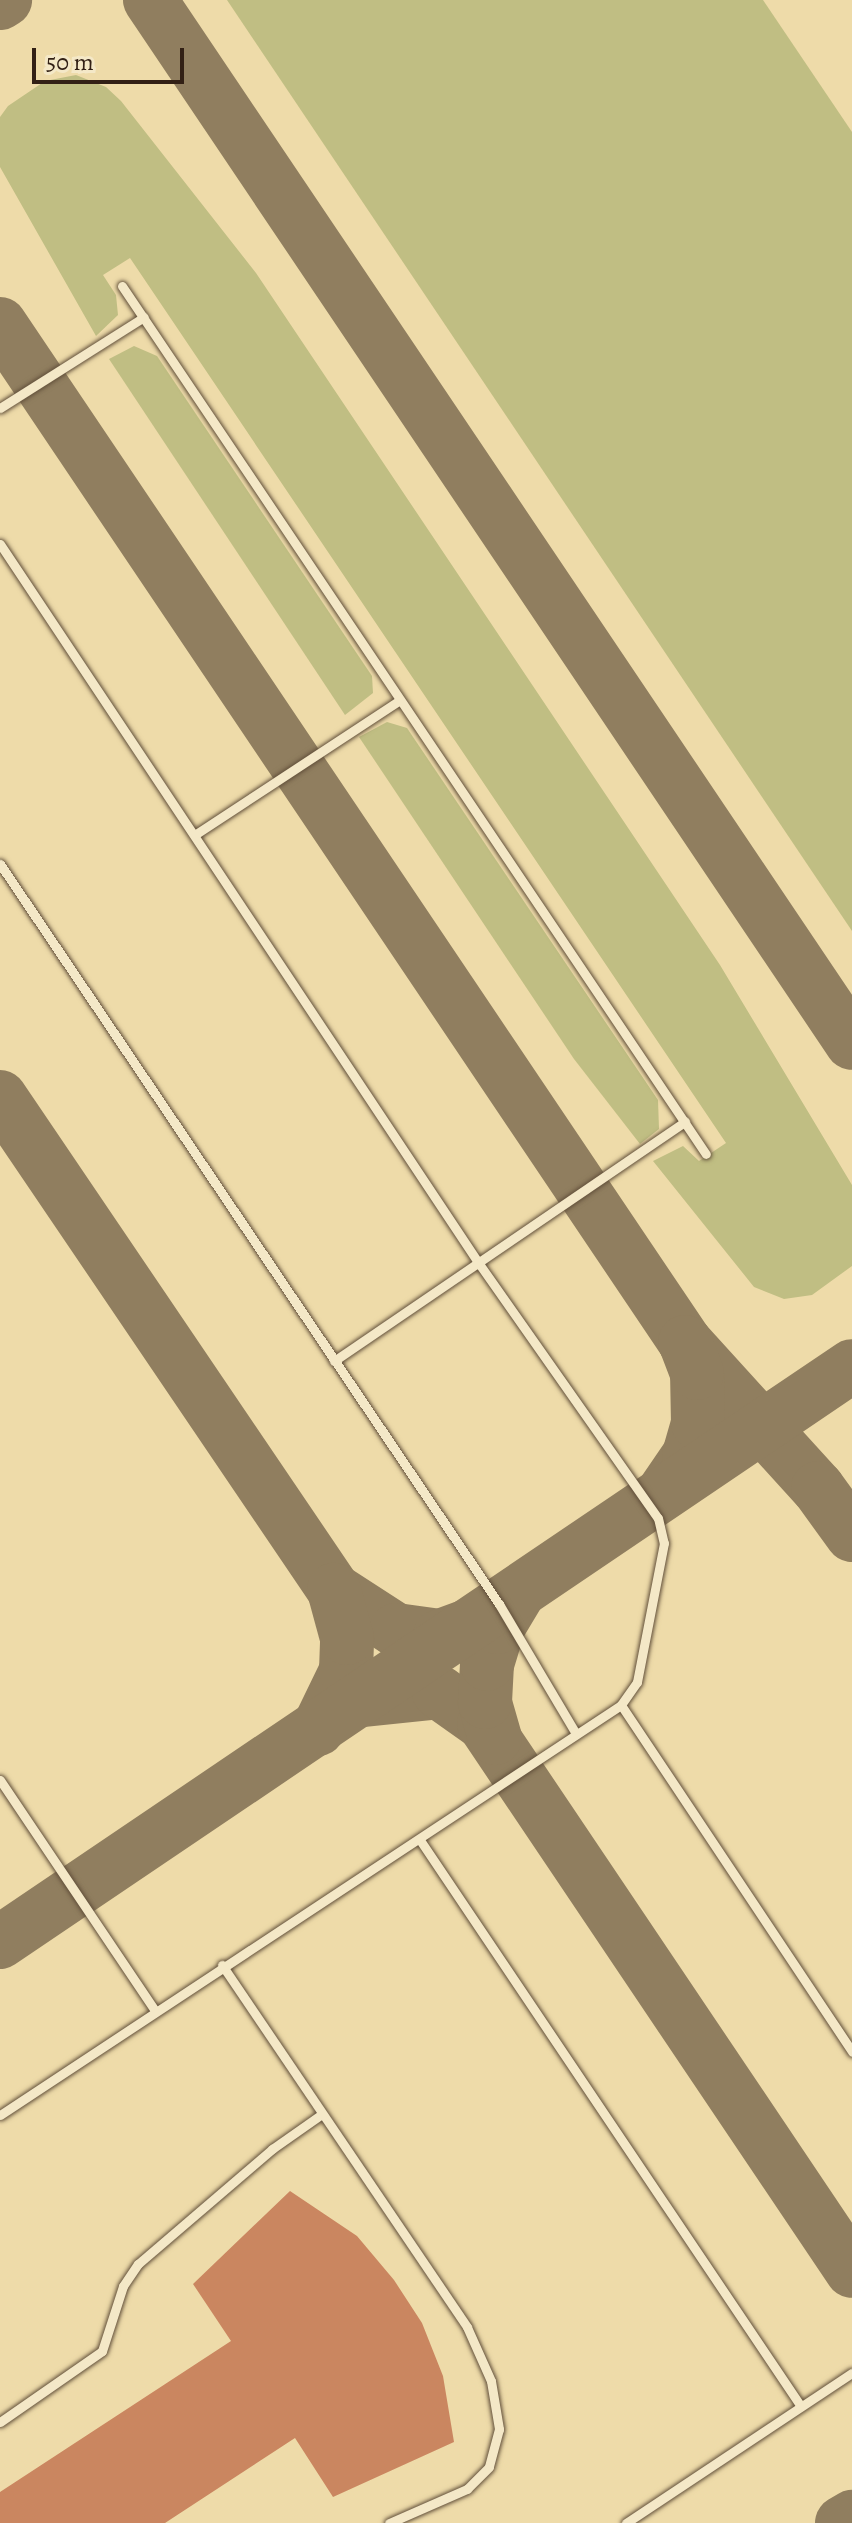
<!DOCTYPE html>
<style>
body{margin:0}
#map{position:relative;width:852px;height:2523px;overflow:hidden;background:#eedba9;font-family:Alegreya,serif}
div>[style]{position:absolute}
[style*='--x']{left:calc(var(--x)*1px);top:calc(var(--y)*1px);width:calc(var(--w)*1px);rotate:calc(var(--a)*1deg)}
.green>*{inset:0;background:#c0be83}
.taxiway>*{height:54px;margin:-27px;padding:0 27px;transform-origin:27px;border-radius:27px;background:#907e5f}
.building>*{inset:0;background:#ca8660}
.roads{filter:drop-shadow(0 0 2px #614f3a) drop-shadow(0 0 2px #614f3a)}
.lane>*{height:9px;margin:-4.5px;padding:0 4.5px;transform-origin:4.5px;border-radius:4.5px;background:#f4e8c7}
span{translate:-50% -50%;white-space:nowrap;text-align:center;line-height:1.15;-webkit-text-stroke:6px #f4e8c7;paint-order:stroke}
.scale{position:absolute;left:32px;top:48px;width:152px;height:36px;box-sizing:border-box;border:4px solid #322015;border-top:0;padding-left:10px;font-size:24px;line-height:28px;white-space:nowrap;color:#322015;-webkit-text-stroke:6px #f4e8c7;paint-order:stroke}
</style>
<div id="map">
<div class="green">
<i style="clip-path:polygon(227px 0,763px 0,852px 132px,852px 931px)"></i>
<i style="clip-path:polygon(76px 75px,106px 87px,121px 101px,256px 273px,720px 965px,852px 1185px,852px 1266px,812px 1295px,784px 1299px,754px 1287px,653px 1161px,683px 1146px,699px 1161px,726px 1143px,130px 258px,103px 275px,116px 295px,118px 315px,96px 336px,0 167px,0 117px,8px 106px,45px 81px)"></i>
<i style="clip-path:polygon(134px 346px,157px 356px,372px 676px,373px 693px,345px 715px,109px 359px)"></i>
<i style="clip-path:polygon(387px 722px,407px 728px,658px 1100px,659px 1129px,640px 1144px,574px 1059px,359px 737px)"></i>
</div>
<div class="taxiway">
<i style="--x:150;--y:0;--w:1257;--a:56.06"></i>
<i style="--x:0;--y:3;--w:6;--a:-31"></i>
<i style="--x:0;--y:324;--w:1227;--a:56.06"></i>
<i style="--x:685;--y:1342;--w:197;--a:47.7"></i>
<i style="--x:818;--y:1488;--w:58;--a:54.1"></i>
<i style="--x:0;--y:1097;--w:595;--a:55.88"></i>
<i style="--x:334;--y:1590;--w:74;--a:32.8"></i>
<i style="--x:396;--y:1630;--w:44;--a:7.8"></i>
<i style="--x:440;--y:1636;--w:29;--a:-20"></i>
<i style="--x:665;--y:1490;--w:42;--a:-55.6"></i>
<i style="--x:689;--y:1455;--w:33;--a:-74"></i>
<i style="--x:698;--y:1423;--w:50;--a:-91.1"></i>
<i style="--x:697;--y:1373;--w:33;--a:-111"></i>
<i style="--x:364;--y:1700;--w:75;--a:-6.1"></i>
<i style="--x:439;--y:1692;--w:55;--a:35.4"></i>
<i style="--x:484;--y:1724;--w:659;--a:56.07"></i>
<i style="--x:318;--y:1729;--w:64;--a:-64.2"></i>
<i style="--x:346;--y:1671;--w:33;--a:-88"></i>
<i style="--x:347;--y:1638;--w:50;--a:-105.2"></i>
<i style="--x:495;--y:1738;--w:37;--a:-106"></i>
<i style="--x:485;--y:1702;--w:38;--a:-87"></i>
<i style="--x:487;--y:1664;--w:39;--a:-73"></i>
<i style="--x:498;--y:1627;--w:41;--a:-59"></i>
<i style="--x:0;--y:1942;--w:1028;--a:-34.06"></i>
<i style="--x:842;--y:2523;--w:12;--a:-31"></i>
</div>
<div class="building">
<i style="clip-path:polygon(290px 2191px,357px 2236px,394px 2280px,422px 2323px,443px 2376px,454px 2442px,333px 2497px,295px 2438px,165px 2523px,0 2523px,0 2492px,231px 2341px,193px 2284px)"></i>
</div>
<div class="roads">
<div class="lane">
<i style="--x:122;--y:286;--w:1046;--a:56.07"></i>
<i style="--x:0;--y:408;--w:170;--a:-32.3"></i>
<i style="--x:0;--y:544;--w:866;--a:56.35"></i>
<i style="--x:480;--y:1265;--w:309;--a:54.9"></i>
<i style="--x:658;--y:1518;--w:26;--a:77"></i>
<i style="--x:664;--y:1543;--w:142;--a:101"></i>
<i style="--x:637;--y:1682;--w:28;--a:125"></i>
<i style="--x:621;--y:1705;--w:744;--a:146.57"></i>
<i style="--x:196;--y:834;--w:244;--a:-33.3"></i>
<i style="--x:0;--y:864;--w:893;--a:56.01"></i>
<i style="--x:499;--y:1604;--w:149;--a:59.3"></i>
<i style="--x:334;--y:1361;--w:425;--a:-34.3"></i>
<i style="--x:621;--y:1705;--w:417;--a:56.3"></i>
<i style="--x:0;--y:1780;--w:276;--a:56.1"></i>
<i style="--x:420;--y:1840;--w:681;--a:56.08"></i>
<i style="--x:222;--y:1965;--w:437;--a:55.9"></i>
<i style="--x:467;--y:2327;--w:59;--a:66"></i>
<i style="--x:491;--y:2381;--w:49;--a:80.5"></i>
<i style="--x:499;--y:2429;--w:39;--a:105"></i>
<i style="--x:489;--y:2467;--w:31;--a:135"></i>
<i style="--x:467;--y:2489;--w:85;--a:156.4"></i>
<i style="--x:0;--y:2422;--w:124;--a:-34.8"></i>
<i style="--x:102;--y:2351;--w:68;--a:-72.1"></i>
<i style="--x:123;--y:2286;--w:27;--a:-56"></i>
<i style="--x:138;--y:2264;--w:177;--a:-40.6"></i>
<i style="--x:272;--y:2149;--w:61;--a:-35"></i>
<i style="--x:626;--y:2523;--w:271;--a:-33.6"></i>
</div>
</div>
<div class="scale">50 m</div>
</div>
